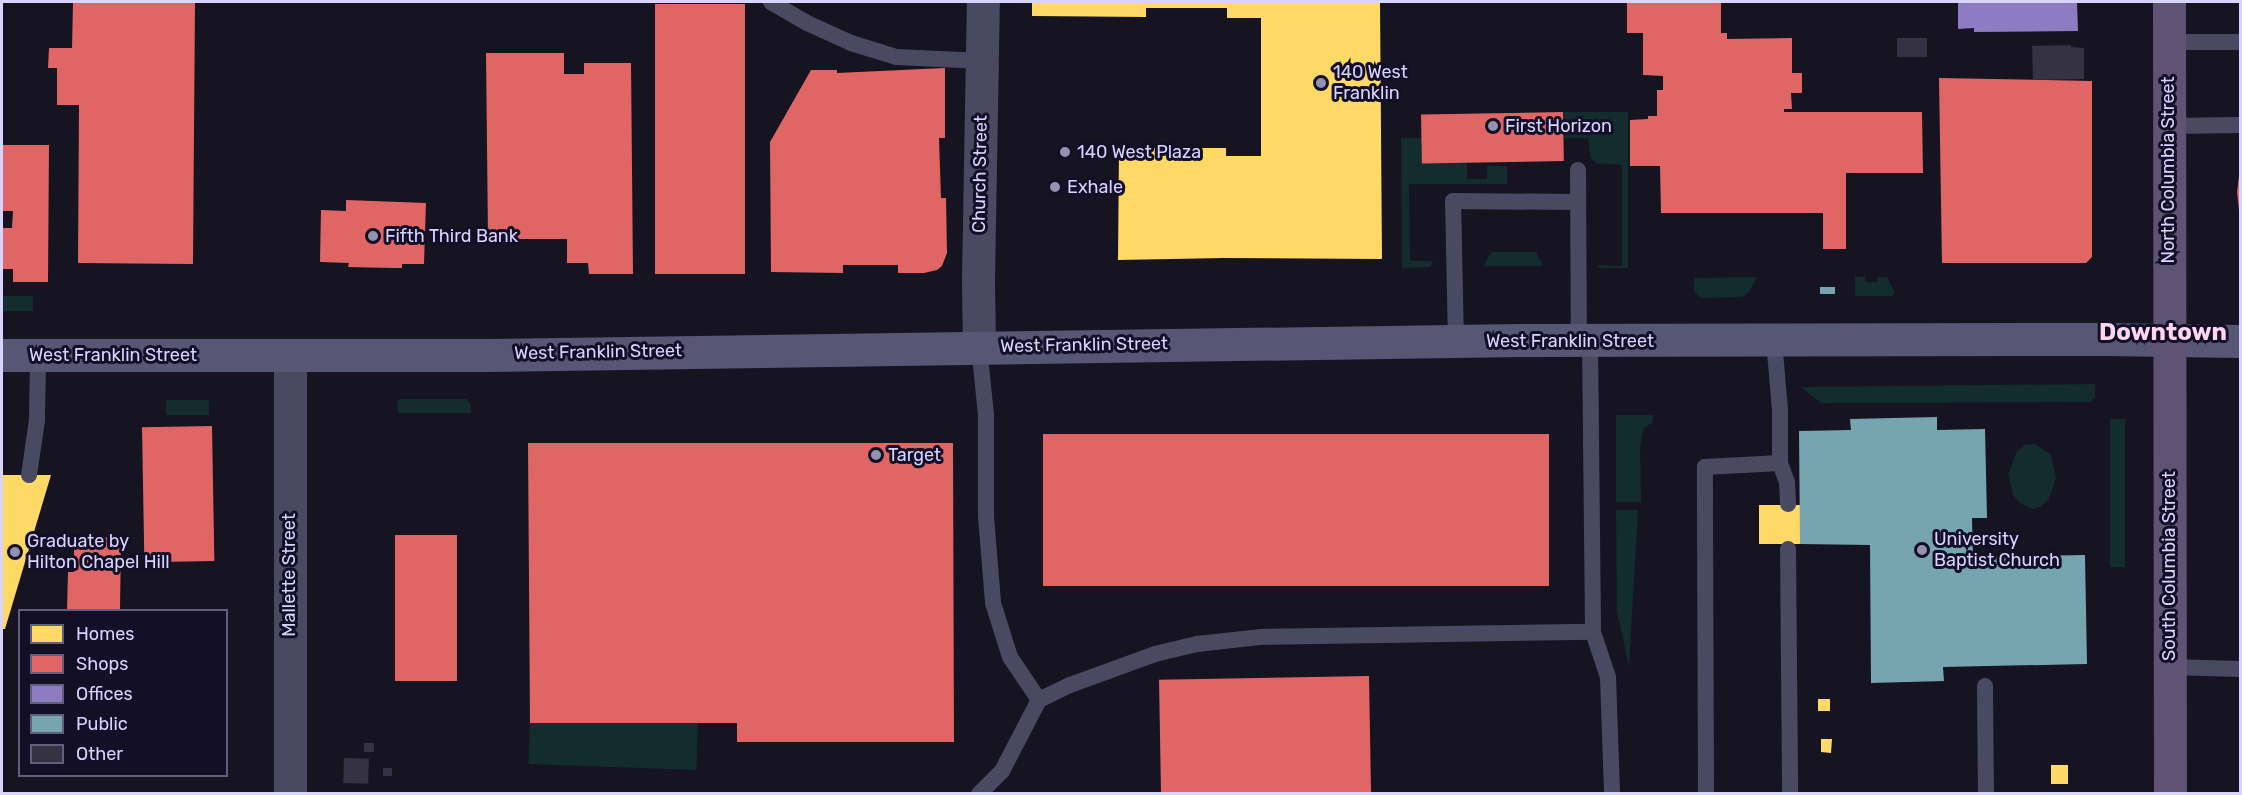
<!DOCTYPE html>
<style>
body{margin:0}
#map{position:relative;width:2242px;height:795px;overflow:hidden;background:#161421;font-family:Rubik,sans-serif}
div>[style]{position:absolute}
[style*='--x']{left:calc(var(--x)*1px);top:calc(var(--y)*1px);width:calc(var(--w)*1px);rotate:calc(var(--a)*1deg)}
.green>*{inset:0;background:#132c2d;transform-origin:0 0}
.homes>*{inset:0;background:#ffd966;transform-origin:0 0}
.shops>*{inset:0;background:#e06666;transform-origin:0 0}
.offices>*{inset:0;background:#8e7cc3}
.public>*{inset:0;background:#76a5af;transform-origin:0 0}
.building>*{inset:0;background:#343243;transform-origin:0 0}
.lane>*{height:16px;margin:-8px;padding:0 8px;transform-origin:8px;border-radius:8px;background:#4a4962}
.street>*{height:33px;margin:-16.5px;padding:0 16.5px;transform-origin:16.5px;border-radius:16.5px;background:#4a4962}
.secondary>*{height:33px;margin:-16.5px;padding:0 16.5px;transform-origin:16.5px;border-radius:16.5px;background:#575674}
.primary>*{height:33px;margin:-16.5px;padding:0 16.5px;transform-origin:16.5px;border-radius:16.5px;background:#5e5373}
.dots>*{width:16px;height:16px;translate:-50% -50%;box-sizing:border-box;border:3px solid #130f26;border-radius:50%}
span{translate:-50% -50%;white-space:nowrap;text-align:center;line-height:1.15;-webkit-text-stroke:6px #130f26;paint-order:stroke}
.poi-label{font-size:18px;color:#d9d4ff}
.left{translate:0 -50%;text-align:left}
.street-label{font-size:18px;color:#d9d4ff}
.district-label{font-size:24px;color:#ffd6f0;font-weight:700}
.frame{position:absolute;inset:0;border:3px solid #d9d4ff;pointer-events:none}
.legend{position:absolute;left:18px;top:609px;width:210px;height:168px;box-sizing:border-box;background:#130f26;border:2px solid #625e7d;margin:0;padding:8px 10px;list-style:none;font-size:18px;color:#d9d4ff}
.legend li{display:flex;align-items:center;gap:12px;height:30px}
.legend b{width:30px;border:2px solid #625e7d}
</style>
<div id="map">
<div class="green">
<i style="clip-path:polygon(1563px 112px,1628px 112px,1628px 268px,1600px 268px,1597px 265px,1622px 266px,1622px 165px,1596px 163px,1590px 157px,1588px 138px,1564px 138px)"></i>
<i style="clip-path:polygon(1401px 138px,1422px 138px,1423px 163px,1467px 163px,1467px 179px,1487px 179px,1487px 166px,1507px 166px,1507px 184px,1409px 184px,1410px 261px,1433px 261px,1430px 267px,1402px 268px)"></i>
<i style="clip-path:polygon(1491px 252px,1536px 252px,1543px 266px,1484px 266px)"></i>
<i style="clip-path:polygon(1757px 277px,1749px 292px,1742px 297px,1701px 298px,1694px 291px,1694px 278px)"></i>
<i style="clip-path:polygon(1855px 277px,1865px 277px,1865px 282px,1877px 282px,1878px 277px,1887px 277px,1895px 293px,1892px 296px,1855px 296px)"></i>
<i style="left:2px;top:296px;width:31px;height:15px"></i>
<i style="clip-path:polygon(2095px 384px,2095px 398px,2092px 399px,2091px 402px,1821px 403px,1801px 387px)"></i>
<i style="clip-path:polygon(400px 399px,466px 399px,471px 404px,471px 413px,398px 413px,397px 402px)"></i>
<i style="left:166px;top:400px;width:43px;height:15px"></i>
<i style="clip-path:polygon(1616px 415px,1654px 415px,1652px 423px,1644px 428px,1640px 445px,1641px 502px,1616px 502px)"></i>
<i style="left:2110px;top:419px;width:15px;height:148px"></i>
<i style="clip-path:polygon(2035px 444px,2051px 455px,2056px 478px,2049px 499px,2040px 507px,2032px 509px,2020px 503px,2013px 495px,2008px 474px,2017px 451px,2025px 445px)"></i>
<i style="clip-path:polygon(1616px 510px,1638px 510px,1629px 667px,1617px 611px)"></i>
<i style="left:698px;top:722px;width:48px;height:168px;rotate:92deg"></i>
</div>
<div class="homes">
<i style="clip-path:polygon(1032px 2px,1380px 2px,1382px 259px,1224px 258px,1118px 260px,1119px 148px,1226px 148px,1226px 156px,1261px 156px,1261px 18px,1227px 18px,1227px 8px,1146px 8px,1146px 17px,1032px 16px)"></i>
<i style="clip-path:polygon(2px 475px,51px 475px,5px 629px,2px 629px)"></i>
<i style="left:1800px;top:505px;width:39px;height:41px;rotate:90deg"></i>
<i style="left:1818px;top:699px;width:12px;height:12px"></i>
<i style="clip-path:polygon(1821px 739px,1832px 739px,1831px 753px,1821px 752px)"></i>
<i style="left:2051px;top:765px;width:17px;height:19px"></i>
</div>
<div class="shops">
<i style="clip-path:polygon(73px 2px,195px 2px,193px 264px,78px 263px,79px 105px,57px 105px,57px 68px,48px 68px,49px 48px,72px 48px)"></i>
<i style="clip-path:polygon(1627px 2px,1721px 2px,1721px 33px,1727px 33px,1727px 39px,1792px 38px,1792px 73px,1802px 73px,1802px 93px,1791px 93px,1792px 109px,1784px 109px,1784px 112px,1922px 112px,1923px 173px,1846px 173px,1846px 249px,1823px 249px,1823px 213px,1661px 213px,1660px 166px,1630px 166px,1630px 120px,1648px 119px,1648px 116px,1657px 116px,1657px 90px,1663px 90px,1663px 76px,1643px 75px,1643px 33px,1627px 33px)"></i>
<i style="left:745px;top:4px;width:270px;height:90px;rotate:90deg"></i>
<i style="clip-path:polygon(486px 53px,564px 53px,564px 74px,584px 74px,584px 63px,631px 63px,633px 274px,589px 274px,588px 263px,567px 263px,567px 239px,488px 239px)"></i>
<i style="clip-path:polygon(945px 68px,945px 138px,939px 138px,941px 198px,946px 198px,947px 253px,942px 266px,937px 270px,924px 273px,898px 273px,898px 265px,843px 265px,843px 273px,771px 272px,770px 142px,811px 70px,837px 70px,837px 73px)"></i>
<i style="clip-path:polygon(1939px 78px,2092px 81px,2092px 257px,2086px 263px,1942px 263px)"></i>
<i style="left:1563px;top:112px;width:49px;height:142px;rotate:89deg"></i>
<i style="clip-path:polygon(2px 145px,49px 145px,48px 282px,13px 282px,13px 269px,2px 269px,2px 228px,12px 228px,13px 211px,2px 211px)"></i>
<i style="clip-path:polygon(2239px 176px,2240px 210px,2239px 210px,2237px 192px)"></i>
<i style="clip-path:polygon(346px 200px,426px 203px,424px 264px,402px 264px,402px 268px,393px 268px,348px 267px,349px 263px,320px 262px,321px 210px,346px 211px)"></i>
<i style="left:212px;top:426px;width:135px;height:70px;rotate:89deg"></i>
<i style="left:1043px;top:434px;width:506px;height:152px"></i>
<i style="clip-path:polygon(528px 443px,953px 443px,954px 742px,737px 742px,737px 723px,530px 723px)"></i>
<i style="left:395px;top:535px;width:62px;height:146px"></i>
<i style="clip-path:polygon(97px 537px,121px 538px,120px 610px,67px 610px,68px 572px,74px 572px,74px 548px,97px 548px)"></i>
<i style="left:1369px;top:676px;width:118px;height:210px;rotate:89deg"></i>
</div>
<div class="offices">
<i style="clip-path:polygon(1958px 2px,2077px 2px,2078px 31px,1974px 32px,1974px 28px,1958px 29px)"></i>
</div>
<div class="public">
<i style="left:1820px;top:287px;width:15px;height:7px"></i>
<i style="clip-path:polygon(1937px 417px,1937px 430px,1985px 429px,1987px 518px,1972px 518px,1973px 557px,2085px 555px,2087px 664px,1943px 667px,1944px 681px,1871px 683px,1870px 545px,1800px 544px,1799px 431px,1851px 430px,1850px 419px)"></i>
</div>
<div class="building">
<i style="left:1927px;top:38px;width:19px;height:30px;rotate:90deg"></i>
<i style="clip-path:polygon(2071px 45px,2071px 47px,2084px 48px,2084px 79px,2033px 80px,2032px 46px)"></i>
<i style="left:364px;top:743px;width:10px;height:9px"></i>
<i style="left:344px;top:758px;width:25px;height:25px;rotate:2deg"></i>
<i style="left:392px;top:768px;width:8px;height:9px;rotate:90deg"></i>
</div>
<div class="lane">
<i style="--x:771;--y:2;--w:42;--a:30.3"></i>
<i style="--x:807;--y:23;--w:48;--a:24.4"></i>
<i style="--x:851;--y:43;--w:47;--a:17.3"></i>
<i style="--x:896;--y:57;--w:87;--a:2.6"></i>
<i style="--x:2169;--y:42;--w:71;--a:0"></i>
<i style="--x:2169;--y:126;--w:71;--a:-0.8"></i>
<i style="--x:1578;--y:170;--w:170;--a:89.7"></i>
<i style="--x:1590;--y:341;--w:291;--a:89.4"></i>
<i style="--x:1593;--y:632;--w:47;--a:71.6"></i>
<i style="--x:1608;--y:677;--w:117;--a:88"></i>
<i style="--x:1456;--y:342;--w:141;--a:-91.2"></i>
<i style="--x:1453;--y:201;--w:125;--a:0.5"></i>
<i style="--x:979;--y:346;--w:69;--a:84.2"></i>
<i style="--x:986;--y:415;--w:102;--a:90"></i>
<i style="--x:986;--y:517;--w:86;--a:85.3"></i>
<i style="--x:993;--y:603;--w:57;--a:72.5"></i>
<i style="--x:1010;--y:657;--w:52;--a:56"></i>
<i style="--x:1780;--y:463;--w:20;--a:70"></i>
<i style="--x:1787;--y:482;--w:22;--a:87"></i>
<i style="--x:29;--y:475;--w:56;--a:-81.7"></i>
<i style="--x:37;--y:420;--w:65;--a:-89.1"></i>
<i style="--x:1788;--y:549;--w:245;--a:89.5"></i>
<i style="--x:2169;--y:667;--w:71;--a:1.6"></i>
<i style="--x:1985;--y:686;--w:108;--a:89.5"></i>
<i style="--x:979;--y:794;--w:33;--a:-45"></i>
<i style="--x:1002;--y:771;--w:80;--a:-62.5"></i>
<i style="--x:1039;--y:700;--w:34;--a:-26"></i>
<i style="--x:1070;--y:685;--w:90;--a:-20"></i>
<i style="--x:1155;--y:654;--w:43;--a:-13.4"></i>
<i style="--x:1197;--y:644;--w:63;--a:-6.3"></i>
<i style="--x:1260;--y:637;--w:333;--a:-0.9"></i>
<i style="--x:1706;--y:794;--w:327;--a:-90.2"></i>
<i style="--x:1705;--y:467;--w:75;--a:-3.1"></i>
<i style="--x:1780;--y:463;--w:53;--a:-90"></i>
<i style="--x:1780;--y:410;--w:70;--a:-94.9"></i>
</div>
<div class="street">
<i style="--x:979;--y:346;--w:66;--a:-90.9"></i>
<i style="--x:978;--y:280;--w:278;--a:-89"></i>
<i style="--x:290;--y:356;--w:438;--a:90"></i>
</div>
<div class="secondary">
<i style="--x:2;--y:355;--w:483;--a:0"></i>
<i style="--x:485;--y:355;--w:1035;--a:-0.83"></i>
<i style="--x:1520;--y:340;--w:583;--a:-0.1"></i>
<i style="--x:2103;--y:339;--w:137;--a:0.8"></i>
</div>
<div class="primary">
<i style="--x:2169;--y:2;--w:792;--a:89.93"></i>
</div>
<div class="dots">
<i style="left:1321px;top:83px;background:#9591b1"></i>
<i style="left:1493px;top:126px;background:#9591b1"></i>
<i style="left:1065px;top:152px;background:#9591b1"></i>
<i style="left:1055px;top:187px;background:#9591b1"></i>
<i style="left:373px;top:236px;background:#9591b1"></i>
<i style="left:876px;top:455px;background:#9591b1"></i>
<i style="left:1922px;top:550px;background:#9591b1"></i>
<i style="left:15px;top:552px;background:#9591b1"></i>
</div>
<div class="poi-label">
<span class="left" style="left:1333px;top:83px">140 West<br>Franklin</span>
<span class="left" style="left:1505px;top:126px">First Horizon</span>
<span class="left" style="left:1077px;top:152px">140 West Plaza</span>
<span class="left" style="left:1067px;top:187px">Exhale</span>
<span class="left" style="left:385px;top:236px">Fifth Third Bank</span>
<span class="left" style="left:888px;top:455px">Target</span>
<span class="left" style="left:1934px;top:550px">University<br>Baptist Church</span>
<span class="left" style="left:27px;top:552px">Graduate by<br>Hilton Chapel Hill</span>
</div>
<div class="street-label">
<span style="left:2168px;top:170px;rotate:-90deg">North Columbia Street</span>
<span style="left:980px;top:174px;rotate:-89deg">Church Street</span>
<span style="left:1570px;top:341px">West Franklin Street</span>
<span style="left:1084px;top:345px;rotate:-1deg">West Franklin Street</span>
<span style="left:598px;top:352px;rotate:-1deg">West Franklin Street</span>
<span style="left:113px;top:355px">West Franklin Street</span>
<span style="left:2169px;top:566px;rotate:-90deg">South Columbia Street</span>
<span style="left:289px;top:575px;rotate:-90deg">Mallette Street</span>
</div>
<div class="district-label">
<span style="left:2163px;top:333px">Downtown</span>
</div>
<div class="frame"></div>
<ul class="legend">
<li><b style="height:16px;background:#ffd966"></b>Homes</li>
<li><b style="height:16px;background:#e06666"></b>Shops</li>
<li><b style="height:16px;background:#8e7cc3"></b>Offices</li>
<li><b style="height:16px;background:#76a5af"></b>Public</li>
<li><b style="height:16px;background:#343243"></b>Other</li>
</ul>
</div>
